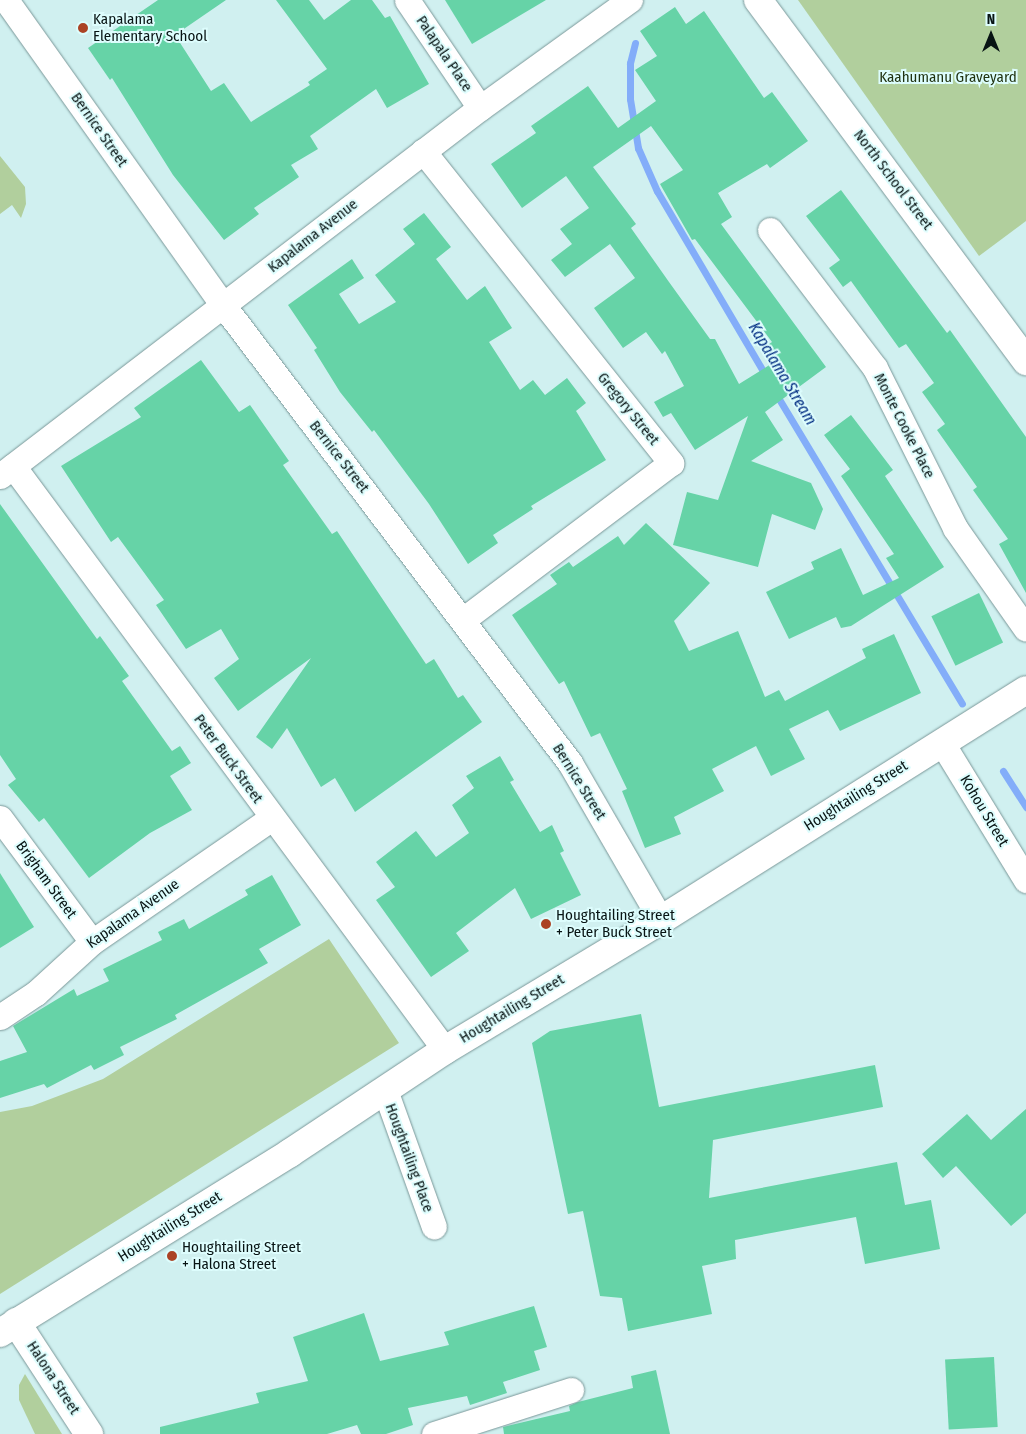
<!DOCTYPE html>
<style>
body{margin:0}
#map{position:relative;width:1026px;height:1434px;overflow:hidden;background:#d0f0f0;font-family:"Fira Sans Condensed",sans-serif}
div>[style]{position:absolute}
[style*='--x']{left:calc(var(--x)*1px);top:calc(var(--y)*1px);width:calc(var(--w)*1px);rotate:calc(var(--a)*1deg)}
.green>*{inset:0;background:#b1cf9d}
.stream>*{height:7px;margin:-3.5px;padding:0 3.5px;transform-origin:3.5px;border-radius:3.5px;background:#83adf9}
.building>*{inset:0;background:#66d3a7;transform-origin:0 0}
.roads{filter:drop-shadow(0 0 1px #7a9798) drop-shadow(0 0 1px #7a9798)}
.minor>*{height:25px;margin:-12.5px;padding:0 12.5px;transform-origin:12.5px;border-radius:12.5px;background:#fff}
.major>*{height:28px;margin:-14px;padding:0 14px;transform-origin:14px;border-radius:14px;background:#fff}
.dots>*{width:14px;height:14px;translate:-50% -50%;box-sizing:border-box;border:2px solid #ddfdfd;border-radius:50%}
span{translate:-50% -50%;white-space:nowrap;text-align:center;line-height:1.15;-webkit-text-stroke:4px #ddfdfd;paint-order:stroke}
.poi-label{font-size:15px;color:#081414}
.left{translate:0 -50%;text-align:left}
.street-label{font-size:15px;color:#081414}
.park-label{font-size:15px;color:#1f310f}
.water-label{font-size:16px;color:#002c81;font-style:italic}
.north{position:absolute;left:966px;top:10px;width:50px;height:50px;-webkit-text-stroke:4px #ddfdfd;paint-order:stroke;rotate:0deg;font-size:14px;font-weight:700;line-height:20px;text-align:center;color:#081414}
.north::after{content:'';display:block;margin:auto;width:18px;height:22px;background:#081414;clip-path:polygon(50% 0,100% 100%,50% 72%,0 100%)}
</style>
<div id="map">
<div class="green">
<i style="clip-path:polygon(798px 0,1026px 0,1026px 221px,979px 256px)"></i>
<i style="clip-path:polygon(0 156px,25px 187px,26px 204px,21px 218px,12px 205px,0 214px)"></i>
<i style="clip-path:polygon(329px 939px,399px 1043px,0 1294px,0 1112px,32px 1106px,103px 1079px)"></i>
<i style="clip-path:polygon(25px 1374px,62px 1434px,35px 1434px,19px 1400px,19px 1385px)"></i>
</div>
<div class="stream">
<i style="--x:635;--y:43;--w:21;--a:104"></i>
<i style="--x:630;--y:63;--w:36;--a:90"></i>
<i style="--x:630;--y:99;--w:50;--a:80.7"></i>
<i style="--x:638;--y:148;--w:47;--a:66.2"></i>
<i style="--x:657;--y:191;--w:217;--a:59.5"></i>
<i style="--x:776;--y:394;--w:361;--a:59"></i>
<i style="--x:1003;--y:771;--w:43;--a:57.4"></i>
</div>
<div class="building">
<i style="clip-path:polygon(158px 0,226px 0,175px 35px,211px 91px,224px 83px,251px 122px,310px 85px,308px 82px,327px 69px,276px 0,309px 0,324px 20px,351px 0,372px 0,385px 18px,390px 16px,429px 84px,387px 108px,376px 89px,310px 136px,318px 149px,291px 165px,299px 177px,254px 208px,259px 214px,224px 240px,173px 175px,112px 78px,110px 80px,88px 48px)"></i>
<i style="clip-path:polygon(445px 0,546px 0,472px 44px)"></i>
<i style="clip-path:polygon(evenodd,675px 7px,686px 24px,704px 11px,764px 98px,772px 92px,808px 141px,770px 168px,767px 164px,718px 193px,732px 217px,721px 224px,826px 367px,765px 412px,783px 440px,751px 461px,811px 483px,823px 509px,815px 530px,772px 514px,758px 567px,673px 545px,687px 492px,718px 500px,748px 416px,695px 450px,671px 413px,663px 417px,654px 402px,684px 386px,665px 351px,662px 354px,646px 332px,623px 348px,594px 308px,635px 278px,610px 244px,565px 277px,551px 260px,572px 244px,560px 229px,589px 208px,566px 176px,522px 208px,491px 164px,536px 133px,531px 126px,588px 86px,618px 128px,656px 101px,635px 70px,657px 56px,640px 31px,675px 7px,651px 126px,683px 170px,660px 184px,692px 240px,695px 239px,772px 342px,761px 350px,771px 364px,739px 384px,715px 339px,710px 339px,669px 282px,631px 228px,636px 224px,593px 167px,651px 126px)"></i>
<i style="clip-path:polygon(841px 190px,947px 333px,950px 330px,1026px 437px,1026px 593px,999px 544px,1008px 539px,973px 490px,977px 487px,937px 430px,945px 424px,922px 392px,934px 383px,906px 344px,899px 348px,851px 281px,843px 287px,829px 268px,840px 260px,806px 216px)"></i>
<i style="clip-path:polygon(424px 213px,451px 247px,436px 259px,467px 300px,485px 286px,512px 328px,489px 342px,520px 390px,533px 380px,545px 395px,567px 378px,586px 403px,576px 411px,606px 460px,531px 506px,533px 509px,493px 535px,498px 543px,468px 564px,429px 504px,374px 430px,372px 432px,340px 392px,314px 350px,317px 348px,288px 305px,352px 259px,364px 278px,339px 294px,359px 324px,396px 302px,375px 275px,415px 244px,403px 229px)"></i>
<i style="clip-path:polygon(201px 360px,239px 412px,250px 405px,289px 461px,283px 465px,332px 534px,337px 531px,426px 664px,434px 659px,458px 698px,463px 695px,482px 722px,355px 812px,335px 778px,321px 787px,287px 728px,272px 749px,256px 737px,311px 658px,238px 711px,214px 678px,239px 659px,221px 629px,186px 649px,156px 605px,164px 600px,118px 537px,111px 542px,61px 466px,141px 417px,134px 408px)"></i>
<i style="clip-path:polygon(851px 415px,893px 470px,885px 476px,944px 567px,851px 626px,841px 628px,836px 617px,789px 639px,766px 592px,814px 569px,811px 562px,841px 548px,863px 595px,899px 578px,886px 558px,894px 554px,841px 476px,850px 469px,824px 435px)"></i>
<i style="clip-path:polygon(0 504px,97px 639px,100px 636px,129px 676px,122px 681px,172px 751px,180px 746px,191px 763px,170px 776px,192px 810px,150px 833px,89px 878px,44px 818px,39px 822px,8px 785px,16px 779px,0 755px)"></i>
<i style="clip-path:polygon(646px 523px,710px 583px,674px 621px,689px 651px,738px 631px,765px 697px,779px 690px,785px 701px,866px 658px,862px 649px,894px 634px,921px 693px,840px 731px,828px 710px,789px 729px,805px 759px,771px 776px,756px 746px,712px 769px,724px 791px,674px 817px,681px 834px,645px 848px,622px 791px,627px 789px,600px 733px,591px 737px,564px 681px,559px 684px,512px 615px,557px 584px,550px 575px,569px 562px,573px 567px,618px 536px,624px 545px)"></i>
<i style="left:979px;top:593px;width:55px;height:53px;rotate:64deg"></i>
<i style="clip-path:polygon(500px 756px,514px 780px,510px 782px,540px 832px,552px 825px,564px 851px,560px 853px,581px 895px,531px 919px,515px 888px,456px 933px,469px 951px,431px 977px,376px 900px,395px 887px,376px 862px,416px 831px,436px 857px,469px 833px,452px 805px,474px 788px,466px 776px)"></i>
<i style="clip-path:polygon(0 873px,34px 927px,0 948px)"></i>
<i style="clip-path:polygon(272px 875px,301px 925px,259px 949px,268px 963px,175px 1015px,177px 1019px,120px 1047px,124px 1055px,94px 1070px,91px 1065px,47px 1088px,44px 1084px,0 1098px,0 1061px,27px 1052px,13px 1026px,74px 989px,77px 996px,109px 981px,103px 969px,162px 940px,158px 932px,184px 919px,189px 929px,248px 895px,245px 890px)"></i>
<i style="clip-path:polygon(641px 1014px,659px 1107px,875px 1065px,883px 1107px,713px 1140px,709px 1198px,897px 1162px,905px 1205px,931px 1200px,940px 1249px,865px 1264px,856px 1217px,735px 1240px,736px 1259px,702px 1266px,712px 1314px,628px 1331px,622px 1298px,600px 1296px,583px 1211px,568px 1214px,532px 1043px,550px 1031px)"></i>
<i style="clip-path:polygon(1026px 1109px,1026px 1213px,1011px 1226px,956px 1166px,943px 1178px,922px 1154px,967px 1114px,991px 1140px)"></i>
<i style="clip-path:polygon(534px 1306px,547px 1347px,534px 1351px,540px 1370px,503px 1382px,507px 1393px,470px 1405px,467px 1396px,408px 1408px,413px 1425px,386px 1434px,361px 1434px,357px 1425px,327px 1434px,160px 1434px,160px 1427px,259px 1403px,256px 1393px,308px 1381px,293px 1337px,364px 1313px,380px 1361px,449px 1345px,444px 1332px)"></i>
<i style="left:994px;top:1357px;width:70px;height:49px;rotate:87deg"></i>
<i style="clip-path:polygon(656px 1370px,670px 1434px,504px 1434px,503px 1427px,570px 1411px,569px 1406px,578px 1402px,633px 1388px,631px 1376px)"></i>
</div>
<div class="roads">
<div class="minor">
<i style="--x:6;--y:0;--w:374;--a:54.6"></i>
<i style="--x:223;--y:305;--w:575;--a:52.85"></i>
<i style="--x:570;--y:763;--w:181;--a:59.9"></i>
<i style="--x:407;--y:0;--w:130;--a:55.9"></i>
<i style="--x:423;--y:151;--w:399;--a:51.5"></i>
<i style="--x:671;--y:463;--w:259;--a:143"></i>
<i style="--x:770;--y:230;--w:173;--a:52.7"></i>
<i style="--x:875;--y:368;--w:179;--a:63.4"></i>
<i style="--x:955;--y:528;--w:123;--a:54.9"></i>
<i style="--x:13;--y:466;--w:726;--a:53.51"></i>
<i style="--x:0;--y:476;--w:605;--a:-37.48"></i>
<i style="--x:480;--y:108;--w:185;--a:-35.8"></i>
<i style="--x:942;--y:743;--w:161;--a:58.5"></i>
<i style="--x:0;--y:818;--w:154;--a:53.4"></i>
<i style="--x:0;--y:1017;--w:43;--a:-33.7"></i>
<i style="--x:36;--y:993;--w:76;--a:-42.3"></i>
<i style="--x:92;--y:942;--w:219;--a:-34.6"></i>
<i style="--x:385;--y:1090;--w:145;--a:70.3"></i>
<i style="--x:434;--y:1434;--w:144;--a:-17.8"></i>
</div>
<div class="major">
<i style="--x:758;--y:0;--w:450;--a:53.4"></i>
<i style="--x:16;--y:1322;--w:134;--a:56.9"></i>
<i style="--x:0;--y:1333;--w:341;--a:-31.8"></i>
<i style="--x:290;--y:1153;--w:186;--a:-33.6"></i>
<i style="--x:445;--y:1050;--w:252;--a:-31"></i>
<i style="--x:661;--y:920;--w:431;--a:-32.2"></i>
</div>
</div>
<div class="dots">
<i style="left:83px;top:28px;background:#ab4325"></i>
<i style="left:546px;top:924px;background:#ab4325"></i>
<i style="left:172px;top:1256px;background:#ab4325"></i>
</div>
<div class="poi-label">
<span class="left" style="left:93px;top:28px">Kapalama<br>Elementary School</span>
<span class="left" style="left:556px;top:924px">Houghtailing Street<br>+ Peter Buck Street</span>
<span class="left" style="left:182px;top:1256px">Houghtailing Street<br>+ Halona Street</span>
</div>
<div class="street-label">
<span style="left:444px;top:54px;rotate:56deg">Palapala Place</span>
<span style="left:99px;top:130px;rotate:55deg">Bernice Street</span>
<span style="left:893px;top:180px;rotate:53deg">North School Street</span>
<span style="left:313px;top:236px;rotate:-38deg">Kapalama Avenue</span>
<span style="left:628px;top:409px;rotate:51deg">Gregory Street</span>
<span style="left:904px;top:426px;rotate:63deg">Monte Cooke Place</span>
<span style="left:339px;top:457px;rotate:52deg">Bernice Street</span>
<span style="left:228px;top:759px;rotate:54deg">Peter Buck Street</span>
<span style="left:579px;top:782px;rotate:58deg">Bernice Street</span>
<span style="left:856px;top:796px;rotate:-32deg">Houghtailing Street</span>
<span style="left:984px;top:811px;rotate:59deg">Kohou Street</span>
<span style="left:46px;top:880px;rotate:54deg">Brigham Street</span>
<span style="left:133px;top:914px;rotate:-35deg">Kapalama Avenue</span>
<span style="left:512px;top:1009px;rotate:-31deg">Houghtailing Street</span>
<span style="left:409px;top:1158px;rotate:70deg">Houghtailing Place</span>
<span style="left:170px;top:1227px;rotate:-32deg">Houghtailing Street</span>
<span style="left:53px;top:1378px;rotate:57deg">Halona Street</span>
</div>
<div class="park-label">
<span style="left:948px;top:78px">Kaahumanu Graveyard</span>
</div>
<div class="water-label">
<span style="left:782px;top:374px;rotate:59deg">Kapalama Stream</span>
</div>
<div class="north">N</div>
</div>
